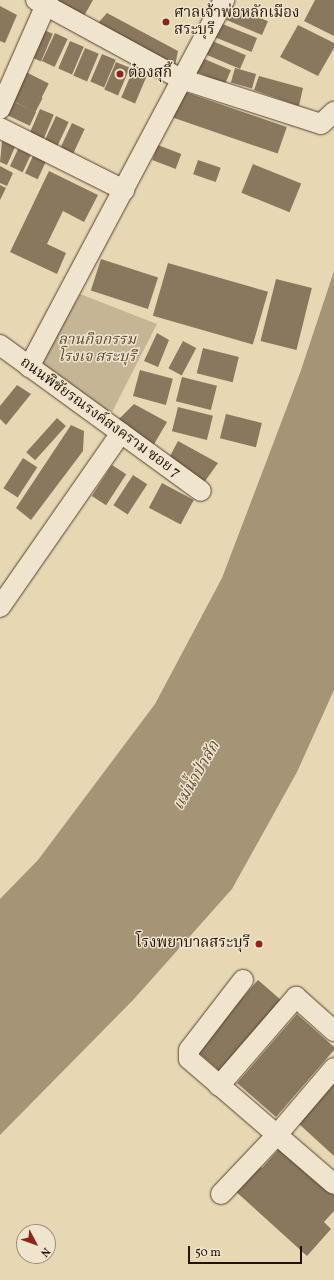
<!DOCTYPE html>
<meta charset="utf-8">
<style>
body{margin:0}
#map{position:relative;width:334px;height:1280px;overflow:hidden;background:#e7d7b3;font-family:Vollkorn,"Noto Serif Thai",serif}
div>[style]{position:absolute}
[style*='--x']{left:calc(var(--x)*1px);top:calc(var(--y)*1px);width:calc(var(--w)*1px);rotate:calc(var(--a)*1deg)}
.green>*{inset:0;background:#c6b595}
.water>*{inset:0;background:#a59476}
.building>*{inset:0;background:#8a785e;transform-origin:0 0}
.roads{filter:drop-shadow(0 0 1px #56422e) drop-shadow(0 0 1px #56422e)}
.minor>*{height:20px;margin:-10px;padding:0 10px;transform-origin:10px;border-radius:10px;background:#efe5ce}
.dots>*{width:11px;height:11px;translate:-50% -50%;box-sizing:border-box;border:2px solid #efe5ce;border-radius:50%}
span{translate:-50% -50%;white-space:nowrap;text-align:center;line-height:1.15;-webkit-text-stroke:3px #efe5ce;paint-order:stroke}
.poi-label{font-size:15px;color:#261101}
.left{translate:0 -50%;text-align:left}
.right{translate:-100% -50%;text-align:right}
.park-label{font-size:15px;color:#5e4a35;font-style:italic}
.street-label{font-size:15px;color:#261101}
.water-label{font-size:16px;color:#5f4c36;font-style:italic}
.north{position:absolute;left:16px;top:1224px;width:40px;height:40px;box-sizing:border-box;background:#efe5ce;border:1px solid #9f907c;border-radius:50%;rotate:131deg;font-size:11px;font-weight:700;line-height:16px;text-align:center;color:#261101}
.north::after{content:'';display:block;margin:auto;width:14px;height:18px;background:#8f2418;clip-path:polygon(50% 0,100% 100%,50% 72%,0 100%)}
.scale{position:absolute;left:188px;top:1246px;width:114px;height:18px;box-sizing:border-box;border:2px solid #261101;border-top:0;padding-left:5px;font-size:12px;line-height:14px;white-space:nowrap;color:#261101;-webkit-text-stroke:3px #efe5ce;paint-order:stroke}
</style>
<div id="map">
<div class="green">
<i style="clip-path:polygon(80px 294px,157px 324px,110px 416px,39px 364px)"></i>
</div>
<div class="water">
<i style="clip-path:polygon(334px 271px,334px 690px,297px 772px,232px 889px,134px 999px,0 1135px,0 899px,38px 860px,155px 704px,222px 578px,300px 373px)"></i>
</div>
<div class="building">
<i style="clip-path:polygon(55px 0,93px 0,84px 16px)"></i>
<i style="clip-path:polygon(315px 0,334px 0,334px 36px,304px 21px)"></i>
<i style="clip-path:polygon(0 6px,17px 15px,5px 43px,0 41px)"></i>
<i style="left:232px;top:6px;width:39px;height:15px;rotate:23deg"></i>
<i style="clip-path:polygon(107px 13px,178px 51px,175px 66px,98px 23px)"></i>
<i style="left:220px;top:23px;width:40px;height:15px;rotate:22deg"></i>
<i style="clip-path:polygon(298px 25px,334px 43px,334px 48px,318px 76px,280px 57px)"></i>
<i style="left:39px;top:28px;width:15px;height:30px;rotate:23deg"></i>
<i style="left:55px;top:33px;width:14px;height:31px;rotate:25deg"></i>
<i style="left:210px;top:40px;width:39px;height:15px;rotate:23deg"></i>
<i style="left:70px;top:41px;width:15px;height:30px;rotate:23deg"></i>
<i style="left:85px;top:48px;width:15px;height:30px;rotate:23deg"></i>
<i style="left:102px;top:54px;width:15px;height:30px;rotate:23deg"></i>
<i style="left:195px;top:55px;width:39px;height:15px;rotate:23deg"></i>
<i style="left:116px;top:62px;width:15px;height:30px;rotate:23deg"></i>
<i style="left:235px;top:68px;width:22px;height:15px;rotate:16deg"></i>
<i style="left:22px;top:70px;width:30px;height:16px;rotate:27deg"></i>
<i style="left:133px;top:70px;width:15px;height:30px;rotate:23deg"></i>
<i style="clip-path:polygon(259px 76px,303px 88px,299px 106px,254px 90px)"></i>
<i style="left:15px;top:84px;width:31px;height:16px;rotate:27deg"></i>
<i style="left:179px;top:90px;width:114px;height:28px;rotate:19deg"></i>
<i style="left:8px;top:99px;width:31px;height:15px;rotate:25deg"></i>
<i style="left:40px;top:109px;width:15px;height:30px;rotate:23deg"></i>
<i style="left:56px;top:116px;width:14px;height:30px;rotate:25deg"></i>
<i style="left:72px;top:123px;width:14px;height:30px;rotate:25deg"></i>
<i style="clip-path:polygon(2px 141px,15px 147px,7px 165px,0 162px)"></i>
<i style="left:158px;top:145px;width:25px;height:16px;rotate:21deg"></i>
<i style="left:18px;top:149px;width:14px;height:19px;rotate:25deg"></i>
<i style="left:33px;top:156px;width:14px;height:19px;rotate:25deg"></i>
<i style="left:198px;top:160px;width:24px;height:15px;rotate:19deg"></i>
<i style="left:253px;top:164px;width:52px;height:31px;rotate:22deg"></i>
<i style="clip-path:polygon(0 166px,13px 173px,7px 186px,0 183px)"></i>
<i style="clip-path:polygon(49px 171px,98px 195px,84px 222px,63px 211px,47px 244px,66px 253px,57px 274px,10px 252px)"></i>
<i style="clip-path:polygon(0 185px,6px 188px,0 200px)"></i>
<i style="left:101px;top:259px;width:60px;height:33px;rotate:18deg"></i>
<i style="left:168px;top:263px;width:104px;height:55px;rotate:16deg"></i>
<i style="left:276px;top:279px;width:37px;height:64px;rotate:14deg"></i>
<i style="clip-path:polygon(157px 333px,169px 340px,158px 367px,144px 361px)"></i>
<i style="left:183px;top:341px;width:15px;height:31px;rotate:28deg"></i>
<i style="left:203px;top:348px;width:37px;height:26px;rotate:14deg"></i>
<i style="left:140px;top:370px;width:34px;height:27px;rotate:15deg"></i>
<i style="left:182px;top:377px;width:36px;height:25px;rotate:14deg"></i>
<i style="clip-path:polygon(17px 385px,31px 394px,6px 425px,0 419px,0 406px)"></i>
<i style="clip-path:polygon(134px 404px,167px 422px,153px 446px,115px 423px)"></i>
<i style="left:178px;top:407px;width:36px;height:25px;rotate:14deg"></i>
<i style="left:226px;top:414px;width:37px;height:25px;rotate:14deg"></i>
<i style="left:57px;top:418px;width:12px;height:46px;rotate:42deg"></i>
<i style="clip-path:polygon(71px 425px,84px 431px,83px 451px,31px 520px,16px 508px)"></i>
<i style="clip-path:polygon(178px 441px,218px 463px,203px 484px,168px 460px)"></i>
<i style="left:23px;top:458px;width:17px;height:36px;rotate:33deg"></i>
<i style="left:112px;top:465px;width:17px;height:37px;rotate:33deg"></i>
<i style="left:133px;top:475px;width:17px;height:36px;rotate:33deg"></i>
<i style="left:162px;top:483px;width:36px;height:28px;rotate:28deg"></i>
<i style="left:258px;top:980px;width:30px;height:94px;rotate:41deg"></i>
<i style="clip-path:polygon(297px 1014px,334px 1047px,334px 1050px,276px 1117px,237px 1083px)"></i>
<i style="clip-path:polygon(334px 1084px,334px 1156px,299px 1124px)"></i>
<i style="clip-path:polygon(281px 1147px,334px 1195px,334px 1211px,324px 1222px,331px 1229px,307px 1256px,233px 1189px,256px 1163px,262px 1168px)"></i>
</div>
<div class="roads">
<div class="minor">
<i style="--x:36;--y:0;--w:165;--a:28.6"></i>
<i style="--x:181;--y:79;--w:147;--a:17.8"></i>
<i style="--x:321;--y:124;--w:18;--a:-43"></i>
<i style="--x:0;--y:109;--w:119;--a:-66.2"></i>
<i style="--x:0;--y:128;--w:139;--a:26.6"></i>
<i style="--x:0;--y:345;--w:248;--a:36"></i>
<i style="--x:29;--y:367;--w:416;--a:-62"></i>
<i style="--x:0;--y:607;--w:212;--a:-55.2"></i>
<i style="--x:243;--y:980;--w:88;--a:127.6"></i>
<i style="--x:189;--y:1050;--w:9;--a:90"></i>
<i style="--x:189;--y:1059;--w:191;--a:40.8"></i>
<i style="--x:219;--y:1086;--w:118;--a:-49.1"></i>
<i style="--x:296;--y:997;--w:51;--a:41.8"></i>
<i style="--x:221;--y:1194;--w:80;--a:-46.5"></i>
<i style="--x:276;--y:1136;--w:89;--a:-49.5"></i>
</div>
</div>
<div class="dots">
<i style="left:166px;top:22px;background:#8f2418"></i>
<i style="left:120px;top:74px;background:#8f2418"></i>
<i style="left:259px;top:944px;background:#8f2418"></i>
</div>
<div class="poi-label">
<span class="left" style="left:174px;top:22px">ศาลเจ้าพ่อหลักเมือง<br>สระบุรี</span>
<span class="left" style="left:128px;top:74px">ต๋องสุกี้</span>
<span class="right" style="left:250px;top:944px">โรงพยาบาลสระบุรี</span>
</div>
<div class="park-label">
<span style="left:97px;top:349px">ลานกิจกรรม<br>โรงเจ สระบุรี</span>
</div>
<div class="street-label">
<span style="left:100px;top:418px;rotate:36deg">ถนนพิชัยรณรงค์สงคราม ซอย 7</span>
</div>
<div class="water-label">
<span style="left:197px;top:776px;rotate:-60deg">แม่น้ำป่าสัก</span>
</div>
<div class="north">N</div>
<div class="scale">50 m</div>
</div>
